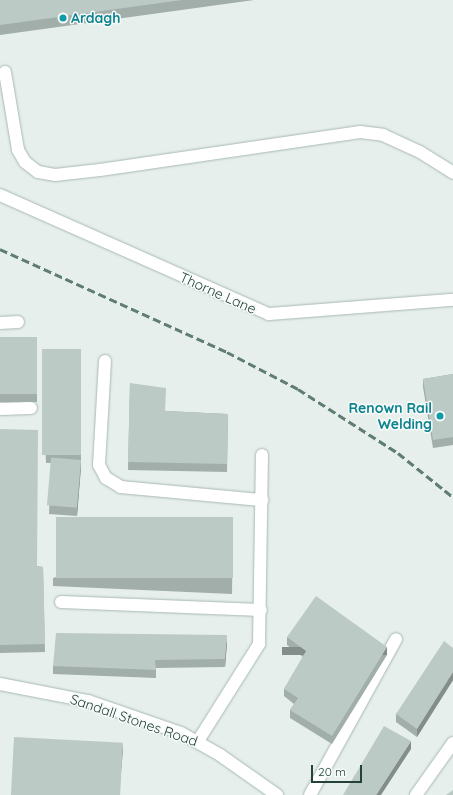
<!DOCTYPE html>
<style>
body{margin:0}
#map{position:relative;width:453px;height:795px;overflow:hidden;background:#e6efeb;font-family:Quicksand,sans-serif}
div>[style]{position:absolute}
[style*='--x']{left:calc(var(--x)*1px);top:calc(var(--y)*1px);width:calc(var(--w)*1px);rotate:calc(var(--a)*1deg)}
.roads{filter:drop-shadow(0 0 1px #a8b8b2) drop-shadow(0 0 1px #a8b8b2)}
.minor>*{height:12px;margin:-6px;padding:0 6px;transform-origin:6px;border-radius:6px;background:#fff}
.rail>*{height:3px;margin-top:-1.5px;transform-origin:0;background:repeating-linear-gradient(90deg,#5f7d75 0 8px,transparent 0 12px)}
.wall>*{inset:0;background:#a1aea9;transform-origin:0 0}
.shaded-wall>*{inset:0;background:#838d89;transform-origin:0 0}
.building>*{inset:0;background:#bbcac4;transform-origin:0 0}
.dots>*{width:11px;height:11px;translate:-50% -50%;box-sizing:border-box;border:2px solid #f7fbf9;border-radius:50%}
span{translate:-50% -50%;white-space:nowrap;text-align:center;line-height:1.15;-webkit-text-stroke:3px #f7fbf9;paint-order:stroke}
.culture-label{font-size:14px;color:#0d838f;font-weight:700}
.left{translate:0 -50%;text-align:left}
.right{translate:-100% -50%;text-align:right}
.street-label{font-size:14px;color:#24423a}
.scale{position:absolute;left:311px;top:765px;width:51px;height:18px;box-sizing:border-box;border:2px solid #24423a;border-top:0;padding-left:5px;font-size:12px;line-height:14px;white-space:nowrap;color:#24423a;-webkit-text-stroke:3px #f7fbf9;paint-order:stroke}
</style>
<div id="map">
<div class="roads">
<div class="minor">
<i style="--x:5;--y:72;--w:79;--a:80.5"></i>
<i style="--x:18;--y:150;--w:14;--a:60"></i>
<i style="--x:25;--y:162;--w:16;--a:38"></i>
<i style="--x:38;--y:172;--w:17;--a:10"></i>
<i style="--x:55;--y:175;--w:45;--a:-6.3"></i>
<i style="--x:100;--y:170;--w:263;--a:-8.3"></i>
<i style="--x:360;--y:132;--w:23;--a:7"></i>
<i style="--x:383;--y:135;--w:41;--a:24.7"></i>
<i style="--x:420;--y:152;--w:39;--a:32"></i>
<i style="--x:0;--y:195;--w:294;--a:23.9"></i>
<i style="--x:269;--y:314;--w:185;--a:-4.4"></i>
<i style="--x:0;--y:323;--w:18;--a:-3"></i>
<i style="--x:105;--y:361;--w:104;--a:93.3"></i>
<i style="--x:99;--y:465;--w:15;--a:62"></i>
<i style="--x:106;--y:478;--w:17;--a:31"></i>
<i style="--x:121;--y:487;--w:142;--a:5.3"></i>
<i style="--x:0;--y:409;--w:31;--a:-2"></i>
<i style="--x:61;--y:602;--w:200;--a:2.3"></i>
<i style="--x:0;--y:684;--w:90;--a:10.9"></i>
<i style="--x:88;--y:701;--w:98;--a:19"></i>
<i style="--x:181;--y:733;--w:45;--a:29.4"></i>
<i style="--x:220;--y:755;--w:70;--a:35.1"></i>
<i style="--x:198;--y:741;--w:115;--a:-57.8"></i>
<i style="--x:259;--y:644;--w:189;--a:-89.1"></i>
<i style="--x:310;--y:795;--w:178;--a:-61.1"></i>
<i style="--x:416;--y:795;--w:64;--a:-54.6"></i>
</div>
</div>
<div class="rail">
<i style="--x:0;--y:249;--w:249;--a:24.4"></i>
<i style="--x:227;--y:352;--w:80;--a:27.5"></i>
<i style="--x:298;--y:389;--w:119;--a:32.6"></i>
<i style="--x:398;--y:453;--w:70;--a:38.7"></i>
</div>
<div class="wall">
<i style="clip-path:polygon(0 0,254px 0,0 35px)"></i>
<i style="left:37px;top:337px;width:65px;height:37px;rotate:90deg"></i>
<i style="clip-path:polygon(42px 349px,81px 349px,81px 462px,77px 516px,49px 514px,51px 463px,46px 463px)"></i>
<i style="clip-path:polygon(453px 374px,453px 445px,433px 448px,423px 387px,423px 379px)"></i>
<i style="clip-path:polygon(130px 383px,166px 411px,228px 414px,227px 472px,128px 470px)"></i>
<i style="clip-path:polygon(0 429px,37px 566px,43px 567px,45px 652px,0 653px)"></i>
<i style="clip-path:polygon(233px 518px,232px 594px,53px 586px,53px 578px)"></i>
<i style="clip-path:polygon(287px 637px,387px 655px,332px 744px,290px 718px,290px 710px,294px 704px,284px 696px,284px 689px,303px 657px,287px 645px)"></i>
<i style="clip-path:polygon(227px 643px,225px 667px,156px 668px,156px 678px,53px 674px,53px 666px)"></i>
<i style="clip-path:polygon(453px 648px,453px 680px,417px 737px,396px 722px,396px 714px)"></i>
</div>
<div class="shaded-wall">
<i style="clip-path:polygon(81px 460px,81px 468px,77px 516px,77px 508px)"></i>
<i style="clip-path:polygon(227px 635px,227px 643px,225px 667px,225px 659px)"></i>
<i style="left:387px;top:647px;width:8px;height:105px;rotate:90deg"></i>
<i style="clip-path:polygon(453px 672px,453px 680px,417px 737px,417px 729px)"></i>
<i style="clip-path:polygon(411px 741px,411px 749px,381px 795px,376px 795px)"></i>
<i style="clip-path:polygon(123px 742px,123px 750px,119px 795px,118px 795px)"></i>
</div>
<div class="building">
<i style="clip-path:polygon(0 0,182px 0,0 25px)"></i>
<i style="left:37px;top:337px;width:57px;height:37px;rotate:90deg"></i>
<i style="left:42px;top:349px;width:39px;height:106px"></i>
<i style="clip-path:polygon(453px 374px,453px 437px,433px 440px,423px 379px)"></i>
<i style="clip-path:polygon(130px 383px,166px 388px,165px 411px,228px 414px,227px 464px,128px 462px)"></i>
<i style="clip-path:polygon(0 429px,38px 430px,37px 566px,43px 567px,45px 644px,0 645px)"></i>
<i style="left:81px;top:460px;width:48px;height:30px;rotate:95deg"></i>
<i style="left:56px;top:517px;width:177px;height:61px"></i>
<i style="clip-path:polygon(316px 596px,387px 647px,332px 736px,290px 710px,298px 698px,284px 689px,306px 651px,287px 637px)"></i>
<i style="clip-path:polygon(56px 633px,227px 635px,225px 659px,155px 660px,156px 670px,53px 666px)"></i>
<i style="clip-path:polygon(444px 641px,453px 648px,453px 672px,417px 729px,396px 714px)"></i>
<i style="clip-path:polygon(384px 726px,411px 741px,376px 795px,343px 795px)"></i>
<i style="left:14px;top:737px;width:109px;height:58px;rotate:3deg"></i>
<i style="clip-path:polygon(453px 790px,453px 795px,446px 795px)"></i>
</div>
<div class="dots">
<i style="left:63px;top:18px;background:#0f9aa8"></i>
<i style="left:440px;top:416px;background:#0f9aa8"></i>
</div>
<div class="culture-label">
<span class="left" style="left:71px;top:18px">Ardagh</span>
<span class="right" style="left:432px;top:416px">Renown Rail<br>Welding</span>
</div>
<div class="street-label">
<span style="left:218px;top:293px;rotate:24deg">Thorne Lane</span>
<span style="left:134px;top:720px;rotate:19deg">Sandall Stones Road</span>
</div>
<div class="scale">20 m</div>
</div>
